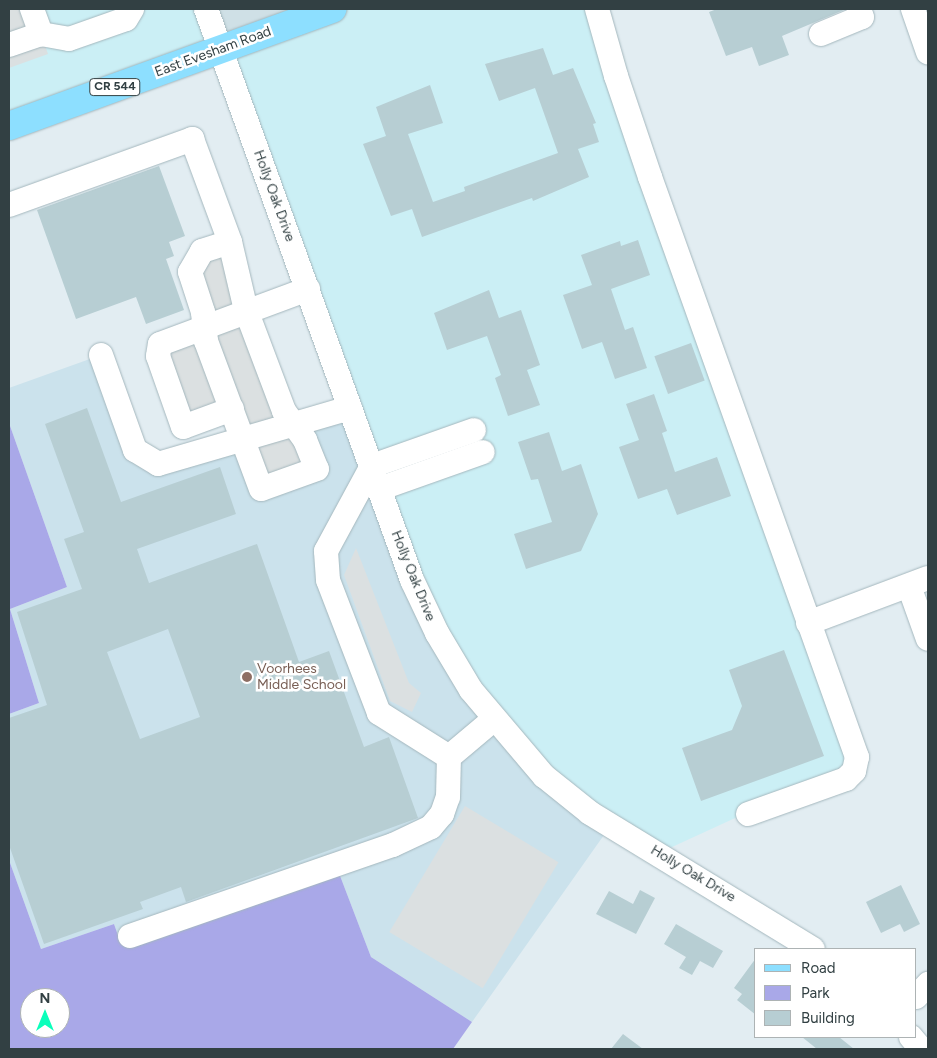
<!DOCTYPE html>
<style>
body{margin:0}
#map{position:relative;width:937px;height:1058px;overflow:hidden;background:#e2edf2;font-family:Figtree,sans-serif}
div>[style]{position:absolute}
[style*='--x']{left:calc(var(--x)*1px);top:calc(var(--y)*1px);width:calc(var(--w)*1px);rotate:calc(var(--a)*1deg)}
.residential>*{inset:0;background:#cfe0e6}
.commercial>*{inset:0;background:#cbeff5}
.education>*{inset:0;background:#cbe2ec}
.green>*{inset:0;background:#a9a8e8}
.parking>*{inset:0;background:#dbe0e1;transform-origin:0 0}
.building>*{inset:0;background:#b7ced3;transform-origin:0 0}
.roads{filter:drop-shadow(0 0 1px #a4b7bd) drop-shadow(0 0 1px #a4b7bd)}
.minor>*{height:24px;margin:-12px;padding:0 12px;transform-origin:12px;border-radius:12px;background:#fff}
.major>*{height:28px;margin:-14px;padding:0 14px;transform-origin:14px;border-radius:14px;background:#8ddfff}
.dots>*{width:14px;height:14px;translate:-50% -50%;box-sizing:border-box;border:2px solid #fff;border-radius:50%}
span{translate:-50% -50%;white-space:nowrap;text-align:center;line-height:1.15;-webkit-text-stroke:5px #fff;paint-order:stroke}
.shield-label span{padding:1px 4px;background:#fff;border:1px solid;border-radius:4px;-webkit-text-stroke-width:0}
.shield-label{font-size:12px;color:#324043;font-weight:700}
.street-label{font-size:14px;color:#324043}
.education-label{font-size:14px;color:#785e54}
.left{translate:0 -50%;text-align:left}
.frame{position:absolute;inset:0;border:10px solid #324043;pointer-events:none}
.legend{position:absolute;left:754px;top:948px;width:162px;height:90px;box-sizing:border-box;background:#fff;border:1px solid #adb3b4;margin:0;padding:6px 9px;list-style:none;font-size:15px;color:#324043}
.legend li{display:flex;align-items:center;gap:10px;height:25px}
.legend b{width:25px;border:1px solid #adb3b4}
.north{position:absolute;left:20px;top:988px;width:50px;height:50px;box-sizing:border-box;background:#fff;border:1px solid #adb3b4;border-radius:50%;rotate:0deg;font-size:14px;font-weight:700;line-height:20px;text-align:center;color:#324043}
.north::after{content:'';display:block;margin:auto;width:18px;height:22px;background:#0bffbb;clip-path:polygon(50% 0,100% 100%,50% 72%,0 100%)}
</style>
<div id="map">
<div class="residential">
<i style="clip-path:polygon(206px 9px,333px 9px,222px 49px)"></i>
</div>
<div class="commercial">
<i style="clip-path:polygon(9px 9px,206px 9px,222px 49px,333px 9px,597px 9px,857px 762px,659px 853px,590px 813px,454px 663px,222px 49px,9px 126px)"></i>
</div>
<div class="education">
<i style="clip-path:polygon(101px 355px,141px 457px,350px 408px,471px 690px,611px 825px,472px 1022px,371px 957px,334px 860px,120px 941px,114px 924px,41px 949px,9px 860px,9px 714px,39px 703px,10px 609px,67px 587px,9px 423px,9px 388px)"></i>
</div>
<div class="green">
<i style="clip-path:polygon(9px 423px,67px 587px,10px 609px,39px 703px,9px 714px)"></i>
<i style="clip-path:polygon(evenodd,9px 860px,41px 949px,114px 924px,120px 941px,334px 860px,371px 957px,472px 1022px,453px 1049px,9px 1049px,9px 860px,30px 998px,60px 998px,60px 1028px,30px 1028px,30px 998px)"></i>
</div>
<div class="parking">
<i style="clip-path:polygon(9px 9px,32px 9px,48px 54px,9px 68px)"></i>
<i style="clip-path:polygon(230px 242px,317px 469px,261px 489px,232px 409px,183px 427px,157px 351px,205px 325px,190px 272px)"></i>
<i style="clip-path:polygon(356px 548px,409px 683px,421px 693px,412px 712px,390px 701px,344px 575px)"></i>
<i style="left:465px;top:806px;width:109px;height:147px;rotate:31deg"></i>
</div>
<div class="building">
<i style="clip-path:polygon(717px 9px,846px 9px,782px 36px,789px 55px,759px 66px,752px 47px,726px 56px,709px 12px)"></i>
<i style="clip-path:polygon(543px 48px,553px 75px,573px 68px,596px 123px,593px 124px,599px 142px,578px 149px,589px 177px,533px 201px,532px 198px,422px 237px,412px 209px,391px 216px,363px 144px,386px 136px,376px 107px,430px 85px,443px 123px,408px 134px,433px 202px,465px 191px,464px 187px,558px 153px,535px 88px,499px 101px,485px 64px)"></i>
<i style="clip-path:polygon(159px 166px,185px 236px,169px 242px,174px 256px,166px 259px,184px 310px,146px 324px,136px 297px,76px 319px,37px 210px)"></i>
<i style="clip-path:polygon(638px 240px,650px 275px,611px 289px,625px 330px,633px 327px,647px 368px,615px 379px,602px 342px,582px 349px,563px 295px,592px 285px,581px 255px,620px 241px,621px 246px)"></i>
<i style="clip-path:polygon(489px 290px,499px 318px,521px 310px,540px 365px,527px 370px,540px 405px,508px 416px,495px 378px,501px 375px,487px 336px,447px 350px,434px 313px)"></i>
<i style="left:691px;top:343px;width:40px;height:39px;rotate:70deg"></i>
<i style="clip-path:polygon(654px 394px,667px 431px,662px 433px,675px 472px,717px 457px,731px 496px,677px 515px,667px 489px,638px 499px,619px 447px,639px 440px,626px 404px)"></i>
<i style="clip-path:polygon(evenodd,87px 408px,121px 502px,220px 467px,236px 514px,137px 549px,149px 583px,257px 544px,299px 662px,329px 651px,364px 747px,389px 737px,418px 818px,186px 902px,181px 887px,140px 902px,143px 909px,44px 944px,9px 845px,9px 718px,47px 705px,17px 612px,82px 589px,64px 539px,84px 532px,45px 424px,87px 408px,168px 629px,200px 717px,140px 739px,107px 652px,168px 629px)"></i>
<i style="clip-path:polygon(549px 432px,562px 471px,581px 464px,598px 514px,581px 551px,526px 569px,514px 534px,552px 522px,538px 479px,531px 480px,518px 442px)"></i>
<i style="clip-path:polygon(784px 650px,824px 756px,701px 801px,682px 748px,732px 730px,742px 706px,729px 670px)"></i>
<i style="clip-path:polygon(901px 885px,920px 924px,904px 932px,900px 924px,881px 933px,866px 902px)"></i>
<i style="clip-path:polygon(640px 890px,655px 898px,636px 934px,596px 914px,609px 891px,633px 904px)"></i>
<i style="clip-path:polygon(676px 924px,723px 951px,713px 968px,700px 961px,692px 975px,679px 968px,686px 957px,664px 944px)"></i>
<i style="clip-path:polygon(756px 958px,756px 1015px,737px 1000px,742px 994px,734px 988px)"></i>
<i style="clip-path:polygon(623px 1034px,643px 1049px,611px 1049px)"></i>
<i style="clip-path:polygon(802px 1037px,839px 1037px,854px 1049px,817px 1049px)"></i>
</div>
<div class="roads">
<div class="minor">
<i style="--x:32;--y:9;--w:27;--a:70"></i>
<i style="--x:206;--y:9;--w:607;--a:70.16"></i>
<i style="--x:412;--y:580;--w:59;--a:64.7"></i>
<i style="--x:437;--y:633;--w:66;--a:59.2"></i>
<i style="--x:471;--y:690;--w:113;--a:49.7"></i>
<i style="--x:544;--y:776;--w:59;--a:38.8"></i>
<i style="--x:590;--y:813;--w:261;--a:31.4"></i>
<i style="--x:597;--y:9;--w:70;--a:74.2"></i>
<i style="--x:616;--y:76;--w:107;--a:71.4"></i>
<i style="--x:650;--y:177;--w:616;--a:70.36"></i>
<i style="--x:857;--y:757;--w:14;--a:102"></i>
<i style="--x:854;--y:771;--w:11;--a:135"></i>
<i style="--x:846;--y:779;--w:104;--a:160.3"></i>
<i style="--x:913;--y:9;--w:46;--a:70.8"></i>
<i style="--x:821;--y:34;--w:44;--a:-22.5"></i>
<i style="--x:862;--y:17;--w:9;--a:-111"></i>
<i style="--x:9;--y:45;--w:34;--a:-19"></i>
<i style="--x:41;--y:34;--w:28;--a:10"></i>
<i style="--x:69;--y:39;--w:60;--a:-19.3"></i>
<i style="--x:126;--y:19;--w:12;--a:-59"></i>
<i style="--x:9;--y:205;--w:195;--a:-19.8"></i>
<i style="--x:192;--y:139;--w:110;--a:69.7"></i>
<i style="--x:230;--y:242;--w:70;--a:76.8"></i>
<i style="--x:246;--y:310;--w:108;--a:69.4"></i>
<i style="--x:284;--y:411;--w:36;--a:54"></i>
<i style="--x:305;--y:440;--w:31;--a:68"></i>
<i style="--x:317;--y:469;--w:59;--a:160.3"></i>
<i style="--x:261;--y:489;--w:158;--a:-110.4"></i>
<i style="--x:206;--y:341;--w:29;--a:-96"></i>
<i style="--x:203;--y:312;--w:42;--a:-108"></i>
<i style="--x:190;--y:272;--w:24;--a:-60"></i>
<i style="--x:202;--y:251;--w:29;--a:-18"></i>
<i style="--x:101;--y:355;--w:101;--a:70.3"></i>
<i style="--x:135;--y:450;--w:27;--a:31"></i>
<i style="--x:158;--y:464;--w:200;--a:-16.3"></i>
<i style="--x:232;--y:409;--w:52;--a:159.8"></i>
<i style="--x:183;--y:427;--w:75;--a:-109.4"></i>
<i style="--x:158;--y:356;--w:12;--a:-81"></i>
<i style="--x:160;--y:344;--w:158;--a:-20.4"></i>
<i style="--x:379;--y:489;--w:110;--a:-19.6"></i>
<i style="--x:909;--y:586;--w:56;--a:70.3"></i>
<i style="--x:808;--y:623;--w:128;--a:-20.6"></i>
<i style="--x:449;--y:757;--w:83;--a:-147.8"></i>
<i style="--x:379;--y:713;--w:142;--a:-111"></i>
<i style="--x:328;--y:580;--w:29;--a:-94"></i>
<i style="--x:326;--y:551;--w:97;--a:-61.6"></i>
<i style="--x:372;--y:466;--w:108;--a:-19.4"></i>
<i style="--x:449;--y:757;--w:57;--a:-40.1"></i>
<i style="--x:130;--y:936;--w:278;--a:-19.1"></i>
<i style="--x:393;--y:845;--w:42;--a:-25.3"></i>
<i style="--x:431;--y:827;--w:17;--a:-50"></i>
<i style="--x:442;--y:814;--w:18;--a:-71"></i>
<i style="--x:448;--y:797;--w:40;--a:-88.6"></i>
<i style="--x:916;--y:997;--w:18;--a:-47"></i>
<i style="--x:911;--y:1037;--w:16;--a:50"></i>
</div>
<div class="major">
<i style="--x:9;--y:126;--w:344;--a:-19.9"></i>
</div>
</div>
<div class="dots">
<i style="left:247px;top:677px;background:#8d6e63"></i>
</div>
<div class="shield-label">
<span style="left:115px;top:87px">CR 544</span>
</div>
<div class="street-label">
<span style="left:213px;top:52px;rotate:-20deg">East Evesham Road</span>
<span style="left:274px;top:196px;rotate:70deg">Holly Oak Drive</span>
<span style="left:413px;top:576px;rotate:68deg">Holly Oak Drive</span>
<span style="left:693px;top:874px;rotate:31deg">Holly Oak Drive</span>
</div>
<div class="education-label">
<span class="left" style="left:257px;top:677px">Voorhees<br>Middle School</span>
</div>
<div class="frame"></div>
<ul class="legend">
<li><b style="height:6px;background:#8ddfff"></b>Road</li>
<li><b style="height:14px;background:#a9a8e8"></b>Park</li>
<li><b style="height:14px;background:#b7ced3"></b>Building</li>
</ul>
<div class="north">N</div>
</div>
